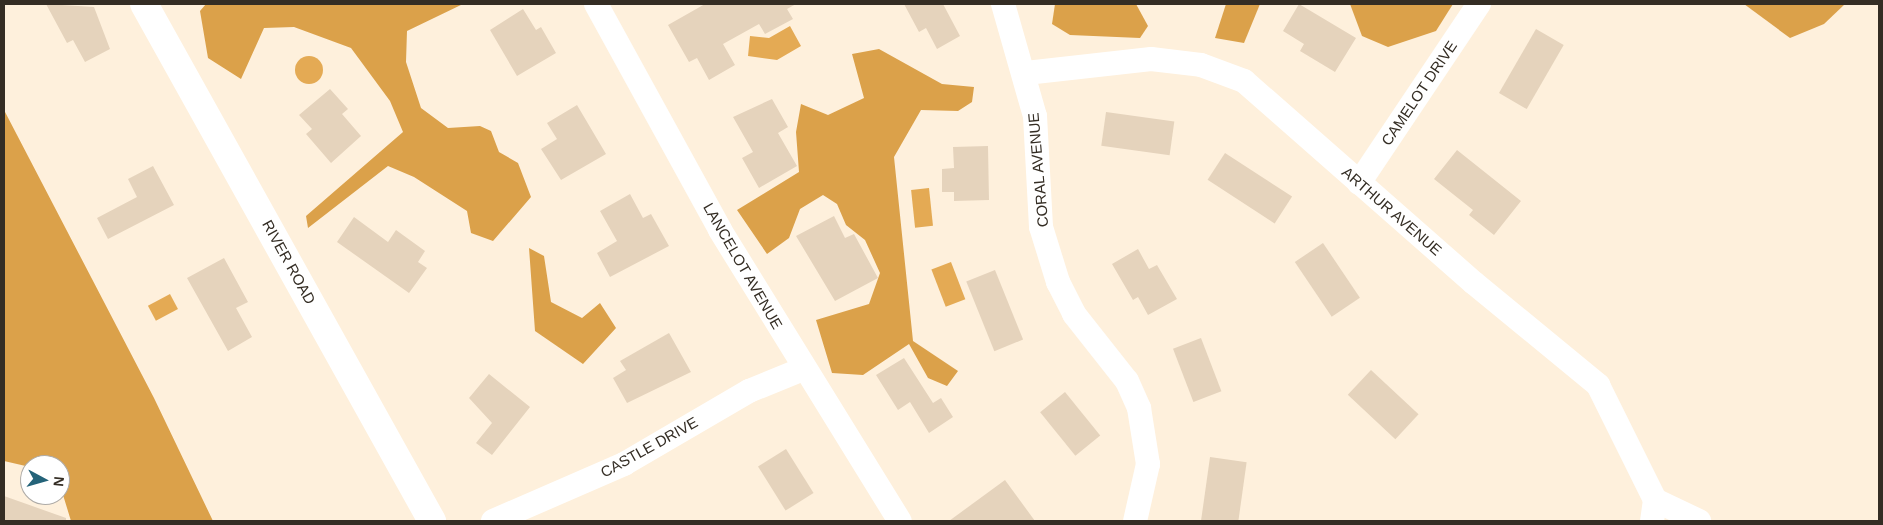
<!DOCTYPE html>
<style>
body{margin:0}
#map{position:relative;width:1883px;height:525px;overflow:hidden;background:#fef0dc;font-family:Arial,sans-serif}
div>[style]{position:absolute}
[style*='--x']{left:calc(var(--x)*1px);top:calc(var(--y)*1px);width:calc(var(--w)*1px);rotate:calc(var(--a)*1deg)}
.forest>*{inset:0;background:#dba14a}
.water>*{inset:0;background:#e4aa54;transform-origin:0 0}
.round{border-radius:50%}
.building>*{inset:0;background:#e5d3bc;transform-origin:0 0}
.street>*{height:24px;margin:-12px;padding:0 12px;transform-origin:12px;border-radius:12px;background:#fff}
.secondary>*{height:28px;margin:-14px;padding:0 14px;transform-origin:14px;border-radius:14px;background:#fff}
span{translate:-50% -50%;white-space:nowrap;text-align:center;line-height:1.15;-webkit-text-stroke:4px #fff;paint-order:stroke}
.street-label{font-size:15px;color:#342d24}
.frame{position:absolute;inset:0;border:5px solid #342d24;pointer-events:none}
.north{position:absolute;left:20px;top:455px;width:50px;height:50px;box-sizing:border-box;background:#fff;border:1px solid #aeaba7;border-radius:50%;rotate:96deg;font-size:14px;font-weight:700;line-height:20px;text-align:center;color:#342d24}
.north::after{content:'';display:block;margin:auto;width:18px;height:22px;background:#246379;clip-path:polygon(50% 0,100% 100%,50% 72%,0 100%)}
</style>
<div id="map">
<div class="forest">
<i style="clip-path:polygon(206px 4px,463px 4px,407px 31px,406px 62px,421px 108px,448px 128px,480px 126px,491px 131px,499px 152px,518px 163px,531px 197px,493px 241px,471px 233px,467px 211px,414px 177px,388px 166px,308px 228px,306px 216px,403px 132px,390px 101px,351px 48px,294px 27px,264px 28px,241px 79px,208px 58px,200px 11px)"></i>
<i style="clip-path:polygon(1055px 4px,1136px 4px,1148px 26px,1140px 38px,1070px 35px,1052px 24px)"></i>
<i style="clip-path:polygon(1226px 4px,1260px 4px,1244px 43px,1215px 38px)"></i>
<i style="clip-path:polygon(1350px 4px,1453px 4px,1436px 31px,1388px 47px,1362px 36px)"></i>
<i style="clip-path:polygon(1744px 4px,1845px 4px,1824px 24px,1790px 38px)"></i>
<i style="clip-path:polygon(879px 49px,942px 84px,974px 87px,972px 102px,958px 111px,921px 110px,894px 157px,913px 341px,958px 371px,947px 386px,928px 378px,909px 344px,863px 375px,832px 373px,816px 320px,869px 304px,880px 273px,865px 240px,846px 225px,837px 204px,823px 195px,800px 209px,789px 238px,767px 254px,737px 210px,799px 172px,796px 132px,801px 104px,828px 115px,864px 98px,852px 54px)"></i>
<i style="clip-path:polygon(4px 110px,154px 398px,213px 521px,71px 521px,60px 485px,60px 465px,30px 467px,4px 461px)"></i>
<i style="clip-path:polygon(529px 248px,544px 256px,551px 302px,582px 318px,600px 303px,616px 328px,583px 364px,535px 331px)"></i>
</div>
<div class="water">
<i style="clip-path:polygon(790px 26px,801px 46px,777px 60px,748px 56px,750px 36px,769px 38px)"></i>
<i class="round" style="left:295px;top:56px;width:28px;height:28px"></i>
<i style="left:929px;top:188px;width:38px;height:18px;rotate:84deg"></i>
<i style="left:951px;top:262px;width:40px;height:21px;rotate:69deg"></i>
<i style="left:170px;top:294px;width:17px;height:25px;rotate:62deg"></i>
</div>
<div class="building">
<i style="clip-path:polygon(46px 4px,94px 7px,110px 49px,85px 62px,73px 40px,67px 43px)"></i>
<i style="clip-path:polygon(705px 4px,796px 4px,787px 9px,793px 19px,765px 34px,759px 24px,723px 44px,735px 65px,709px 80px,697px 58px,689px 62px,668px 25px)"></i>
<i style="clip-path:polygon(904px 4px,943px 4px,960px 36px,937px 49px,926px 28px,919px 32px)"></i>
<i style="clip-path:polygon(1299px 4px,1356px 38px,1335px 72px,1300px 51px,1304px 44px,1283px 31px)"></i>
<i style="clip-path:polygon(523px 9px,536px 30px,541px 27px,556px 53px,517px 76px,490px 30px)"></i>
<i style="left:1536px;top:29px;width:32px;height:74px;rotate:30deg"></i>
<i style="clip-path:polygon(330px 89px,348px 109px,342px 114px,361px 136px,331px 163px,306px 134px,312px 129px,299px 115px)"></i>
<i style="clip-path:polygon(772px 99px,788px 127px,778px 133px,797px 166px,759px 188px,742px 158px,753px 152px,733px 117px)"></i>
<i style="clip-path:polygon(577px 105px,606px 154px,561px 180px,541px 149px,557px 139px,547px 123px)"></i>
<i style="left:1106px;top:112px;width:69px;height:34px;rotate:8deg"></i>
<i style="clip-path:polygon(988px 146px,989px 200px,954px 201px,954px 192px,942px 192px,942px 169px,954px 168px,953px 147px)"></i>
<i style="clip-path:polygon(1457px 150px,1521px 201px,1494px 235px,1469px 215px,1473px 210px,1434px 179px)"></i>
<i style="left:1225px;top:153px;width:80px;height:32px;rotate:33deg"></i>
<i style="clip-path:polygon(153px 166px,174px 205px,108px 239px,97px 218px,137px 197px,128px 179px)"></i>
<i style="clip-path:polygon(630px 194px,643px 218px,651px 214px,669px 246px,610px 277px,597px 253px,617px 241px,600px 211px)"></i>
<i style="clip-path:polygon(834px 216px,845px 238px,854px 234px,878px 278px,835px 301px,796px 236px)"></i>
<i style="clip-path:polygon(354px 217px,388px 242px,396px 230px,425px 251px,418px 262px,427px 268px,409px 293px,337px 242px)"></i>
<i style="left:1323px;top:243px;width:66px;height:34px;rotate:56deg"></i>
<i style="clip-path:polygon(1138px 249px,1149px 269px,1157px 265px,1177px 299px,1148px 315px,1138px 297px,1133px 300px,1112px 264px)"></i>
<i style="clip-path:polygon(224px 258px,248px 302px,236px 308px,252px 337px,228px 351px,187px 278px)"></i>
<i style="left:995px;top:270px;width:75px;height:31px;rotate:68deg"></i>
<i style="clip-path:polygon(669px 333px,691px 372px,627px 403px,613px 378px,626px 370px,620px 361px)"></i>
<i style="left:1201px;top:338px;width:57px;height:30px;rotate:69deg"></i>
<i style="clip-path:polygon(904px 358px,933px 403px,941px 398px,953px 417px,929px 433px,910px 402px,898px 410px,876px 375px)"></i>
<i style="left:1371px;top:370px;width:65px;height:34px;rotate:43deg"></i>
<i style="clip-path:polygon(489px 374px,530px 407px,492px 455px,476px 443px,492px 423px,469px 398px)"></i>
<i style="left:1065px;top:392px;width:56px;height:32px;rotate:51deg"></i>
<i style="left:786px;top:449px;width:52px;height:33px;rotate:58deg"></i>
<i style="left:1210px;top:457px;width:37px;height:65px;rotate:8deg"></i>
<i style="clip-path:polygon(1005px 480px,1035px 521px,949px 521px)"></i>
<i style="clip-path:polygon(4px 496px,66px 518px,66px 521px,4px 521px)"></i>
</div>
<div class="street">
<i style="--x:596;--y:4;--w:258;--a:61.2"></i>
<i style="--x:720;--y:230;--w:342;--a:58.3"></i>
<i style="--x:1003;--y:4;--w:116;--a:74.1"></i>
<i style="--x:1035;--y:116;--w:111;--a:86.9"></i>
<i style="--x:1041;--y:227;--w:58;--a:72.8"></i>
<i style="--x:1058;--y:282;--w:36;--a:63"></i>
<i style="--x:1074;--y:314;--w:85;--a:51.7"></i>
<i style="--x:1127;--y:381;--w:30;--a:66"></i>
<i style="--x:1139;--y:408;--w:57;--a:80.9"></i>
<i style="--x:1148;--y:464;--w:58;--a:102.8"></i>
<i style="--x:1026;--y:73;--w:126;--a:-6.4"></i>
<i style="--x:1151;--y:59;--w:50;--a:6.8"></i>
<i style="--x:1201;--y:65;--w:46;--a:20.4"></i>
<i style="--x:1244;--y:81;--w:306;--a:41.3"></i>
<i style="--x:1474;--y:283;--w:161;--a:39.4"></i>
<i style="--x:1598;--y:385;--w:128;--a:63.6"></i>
<i style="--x:1655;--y:500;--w:21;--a:98"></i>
<i style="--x:1359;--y:183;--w:216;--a:-56.2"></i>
<i style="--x:1655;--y:500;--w:49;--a:25.5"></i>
<i style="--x:493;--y:521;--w:143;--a:-23.5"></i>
<i style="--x:624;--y:464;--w:145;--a:-30.3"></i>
<i style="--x:749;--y:391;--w:58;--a:-22.2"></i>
</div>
<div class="secondary">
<i style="--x:144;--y:4;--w:592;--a:60.88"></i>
</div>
<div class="street-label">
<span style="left:1419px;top:93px;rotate:-56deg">CAMELOT DRIVE</span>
<span style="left:1038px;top:170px;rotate:-95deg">CORAL AVENUE</span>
<span style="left:1392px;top:211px;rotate:41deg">ARTHUR AVENUE</span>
<span style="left:289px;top:262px;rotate:61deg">RIVER ROAD</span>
<span style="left:743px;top:266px;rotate:60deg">LANCELOT AVENUE</span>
<span style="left:649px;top:447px;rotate:-29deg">CASTLE DRIVE</span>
</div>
<div class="frame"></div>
<div class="north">N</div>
</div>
